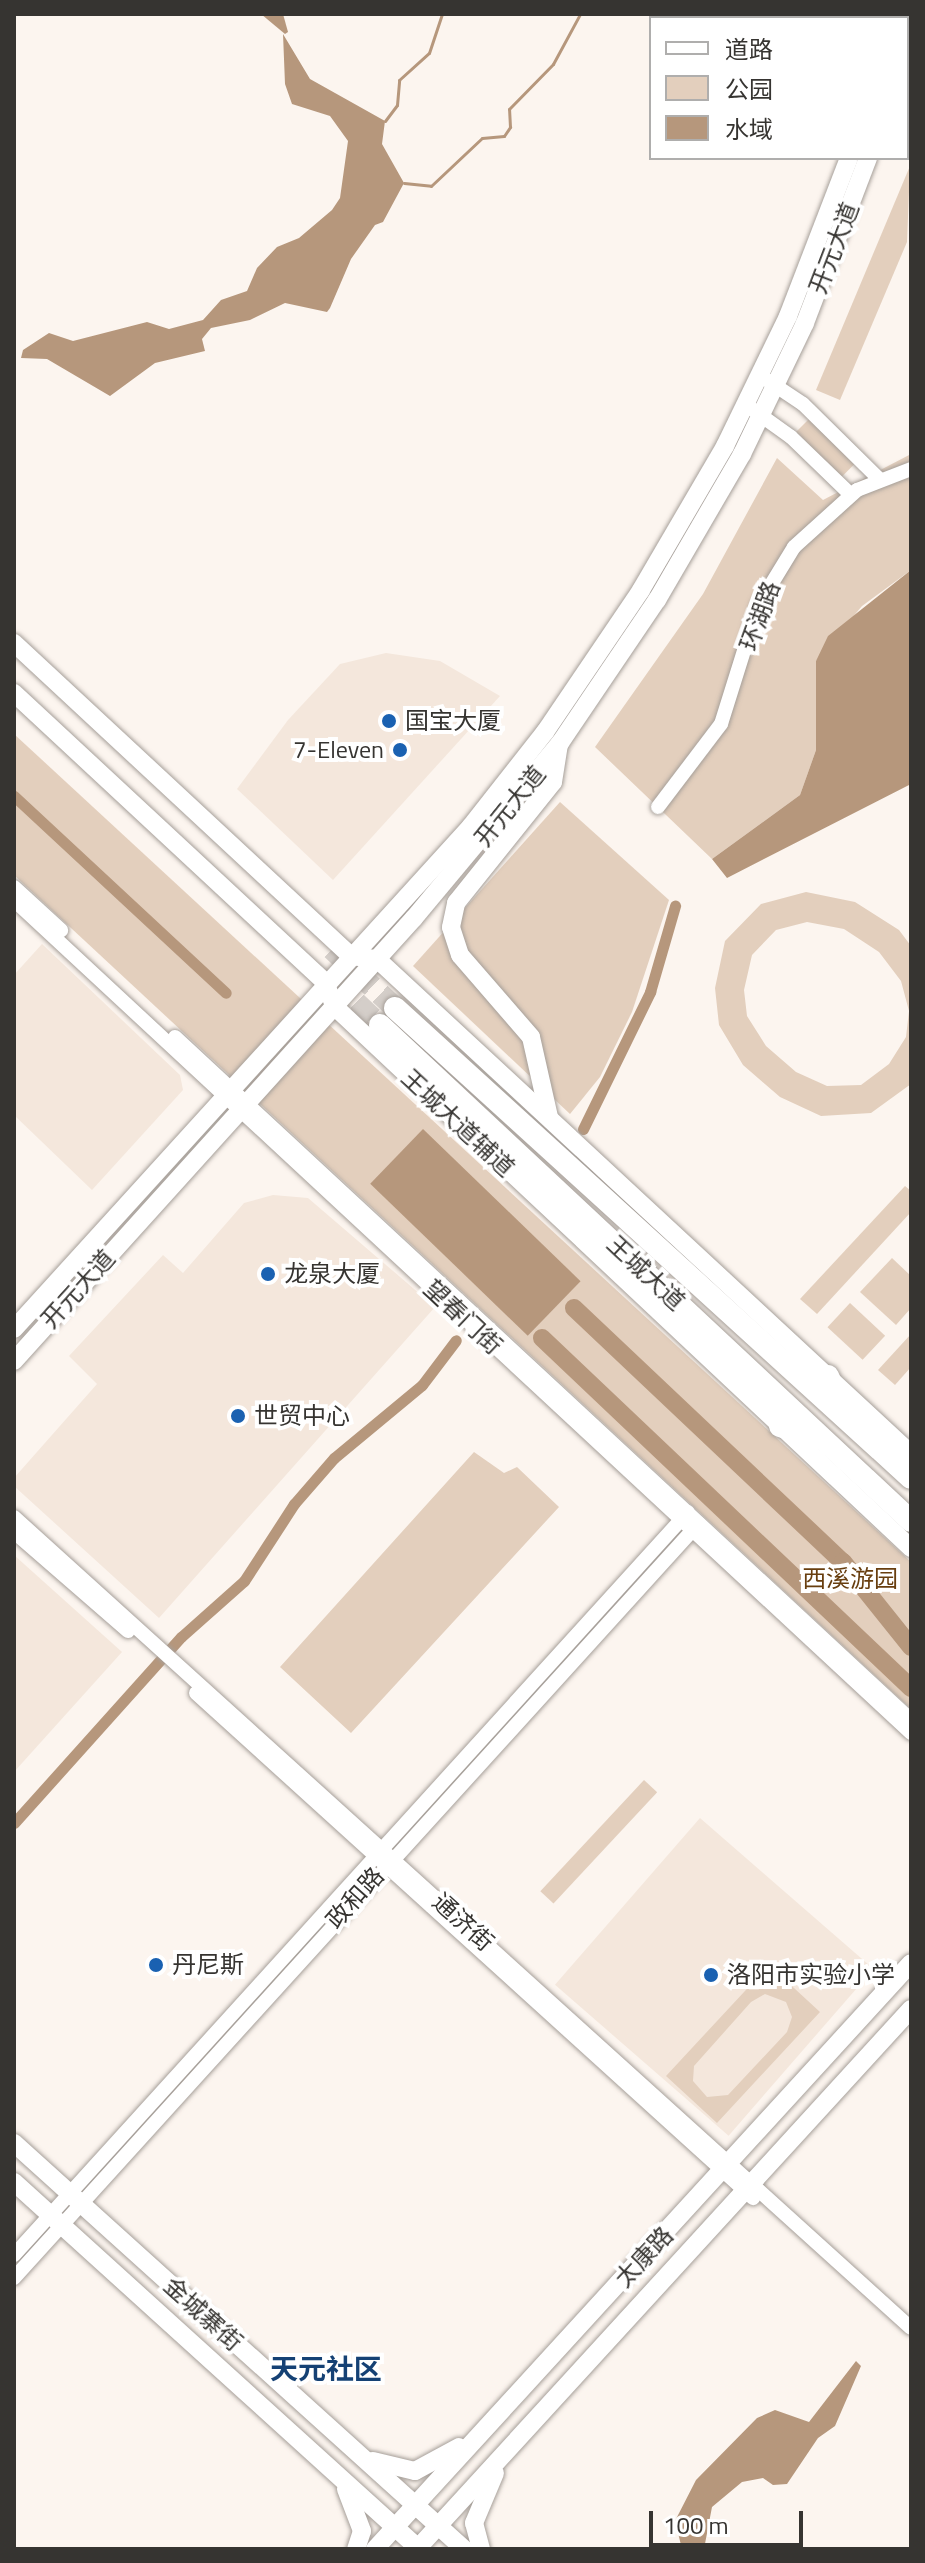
<!DOCTYPE html>
<meta charset="utf-8">
<style>
body{margin:0}
#map{position:relative;width:925px;height:2563px;overflow:hidden;background:#fcf5ef;font-family:"Titillium Web","Noto Sans SC",sans-serif}
div>[style]{position:absolute}
[style*='--x']{left:calc(var(--x)*1px);top:calc(var(--y)*1px);width:calc(var(--w)*1px);rotate:calc(var(--a)*1deg)}
.built>*{inset:0;background:#f4e7dc;transform-origin:0 0}
.green>*{inset:0;background:#e3cfbd;transform-origin:0 0}
.water>*{inset:0;background:#b6977c;transform-origin:0 0}
.stream>*{height:3px;margin:-1.5px;padding:0 1.5px;transform-origin:1.5px;border-radius:1.5px;background:#b6977c}
.canal>*{height:11px;margin:-5.5px;padding:0 5.5px;transform-origin:5.5px;border-radius:5.5px;background:#b6977c}
.river>*{height:18px;margin:-9px;padding:0 9px;transform-origin:9px;border-radius:9px;background:#b6977c}
.highway-tunnel>*{height:22px;margin-top:-11px;transform-origin:0;background:repeating-linear-gradient(90deg,#d4cec9 0 22px,transparent 0 33px)}
.roads{filter:drop-shadow(0 0 2px #a69f99) drop-shadow(0 0 2px #a69f99)}
.minor>*{height:14px;margin:-7px;padding:0 7px;transform-origin:7px;border-radius:7px;background:#fff}
.major>*{height:18px;margin:-9px;padding:0 9px;transform-origin:9px;border-radius:9px;background:#fff}
.highway>*{height:22px;margin:-11px;padding:0 11px;transform-origin:11px;border-radius:11px;background:#fff}
.dots>*{width:22px;height:22px;translate:-50% -50%;box-sizing:border-box;border:4px solid #fff;border-radius:50%}
span{translate:-50% -50%;white-space:nowrap;text-align:center;line-height:1.15;-webkit-text-stroke:8px #fff;paint-order:stroke}
.street-label{font-size:24px;color:#363431}
.poi-label{font-size:24px;color:#363431}
.left{translate:0 -50%;text-align:left}
.right{translate:-100% -50%;text-align:right}
.park-label{font-size:24px;color:#683e0f}
.quarter-label{font-size:28px;color:#154174;font-weight:700}
.frame{position:absolute;inset:0;border:16px solid #363431;pointer-events:none}
.legend{position:absolute;left:649px;top:16px;width:260px;height:144px;box-sizing:border-box;background:#fff;border:2px solid #afaead;margin:0;padding:10px 14px;list-style:none;font-size:24px;color:#363431}
.legend li{display:flex;align-items:center;gap:16px;height:40px}
.legend b{width:40px;border:2px solid #afaead}
.scale{position:absolute;left:649px;top:2511px;width:154px;height:36px;box-sizing:border-box;border:4px solid #363431;border-top:0;padding-left:10px;font-size:24px;line-height:28px;white-space:nowrap;color:#363431;-webkit-text-stroke:6px #fff;paint-order:stroke}
</style>
<div id="map">
<div class="built">
<i style="clip-path:polygon(386px 653px,440px 661px,500px 696px,333px 880px,237px 789px,288px 720px,340px 664px)"></i>
<i style="clip-path:polygon(42px 944px,180px 1075px,183px 1090px,92px 1190px,14px 1115px,14px 975px)"></i>
<i style="clip-path:polygon(273px 1195px,308px 1198px,435px 1307px,159px 1618px,14px 1486px,14px 1478px,97px 1384px,69px 1356px,163px 1255px,183px 1273px,244px 1203px)"></i>
<i style="clip-path:polygon(14px 1555px,122px 1652px,14px 1772px)"></i>
<i style="left:700px;top:1818px;width:230px;height:221px;rotate:41deg"></i>
</div>
<div class="green">
<i style="clip-path:polygon(910px 166px,907px 242px,840px 400px,816px 390px)"></i>
<i style="left:809px;top:419px;width:64px;height:18px;rotate:45deg"></i>
<i style="clip-path:polygon(911px 454px,911px 570px,862px 606px,816px 661px,816px 750px,800px 795px,712px 859px,595px 747px,703px 594px,777px 458px,823px 500px)"></i>
<i style="clip-path:polygon(14px 734px,911px 1562px,911px 1709px,14px 875px)"></i>
<i style="clip-path:polygon(560px 802px,669px 900px,632px 1012px,600px 1077px,570px 1114px,413px 966px)"></i>
<i style="clip-path:polygon(evenodd,806px 892px,855px 902px,899px 930px,911px 946px,911px 1084px,871px 1113px,821px 1116px,780px 1097px,743px 1065px,719px 1025px,715px 988px,725px 941px,761px 904px,806px 892px,807px 922px,844px 929px,879px 952px,901px 981px,909px 1011px,906px 1037px,889px 1064px,861px 1085px,827px 1086px,796px 1072px,766px 1046px,747px 1016px,744px 990px,752px 955px,776px 930px,807px 922px)"></i>
<i style="clip-path:polygon(905px 1186px,911px 1191px,911px 1212px,817px 1314px,800px 1299px)"></i>
<i style="clip-path:polygon(892px 1258px,911px 1276px,911px 1308px,896px 1325px,860px 1292px)"></i>
<i style="left:850px;top:1303px;width:48px;height:33px;rotate:43deg"></i>
<i style="clip-path:polygon(911px 1334px,911px 1367px,895px 1385px,878px 1370px)"></i>
<i style="clip-path:polygon(474px 1452px,504px 1473px,517px 1467px,559px 1507px,351px 1733px,280px 1667px)"></i>
<i style="left:644px;top:1780px;width:18px;height:152px;rotate:43deg"></i>
<i style="clip-path:polygon(evenodd,769px 1965px,820px 2012px,717px 2123px,666px 2076px,769px 1965px,765px 1994px,786px 2002px,792px 2017px,787px 2032px,728px 2095px,707px 2097px,693px 2081px,694px 2066px,751px 2002px,765px 1994px)"></i>
</div>
<div class="water">
<i style="clip-path:polygon(261px 14px,283px 14px,288px 32px,285px 34px)"></i>
<i style="clip-path:polygon(283px 34px,310px 79px,385px 121px,382px 144px,404px 183px,383px 222px,375px 225px,351px 259px,330px 308px,327px 312px,285px 303px,250px 320px,211px 328px,202px 339px,205px 351px,155px 363px,110px 396px,47px 359px,21px 358px,23px 350px,49px 333px,73px 341px,147px 322px,169px 329px,203px 320px,221px 300px,247px 291px,257px 268px,277px 247px,299px 238px,332px 210px,340px 198px,348px 141px,330px 116px,292px 104px,285px 84px)"></i>
<i style="clip-path:polygon(911px 570px,911px 784px,727px 878px,712px 859px,800px 795px,816px 750px,816px 661px,828px 636px)"></i>
<i style="left:423px;top:1129px;width:219px;height:76px;rotate:44deg"></i>
<i style="clip-path:polygon(856px 2361px,861px 2366px,835px 2426px,818px 2438px,787px 2484px,773px 2485px,763px 2478px,742px 2482px,712px 2507px,704px 2549px,682px 2549px,675px 2521px,696px 2480px,757px 2418px,775px 2410px,809px 2422px)"></i>
</div>
<div class="stream">
<i style="--x:385;--y:121;--w:20;--a:-53"></i>
<i style="--x:397;--y:105;--w:25;--a:-85"></i>
<i style="--x:399;--y:80;--w:40;--a:-42"></i>
<i style="--x:429;--y:53;--w:41;--a:-71.6"></i>
<i style="--x:404;--y:183;--w:27;--a:6"></i>
<i style="--x:431;--y:186;--w:70;--a:-43.3"></i>
<i style="--x:482;--y:138;--w:22;--a:-5"></i>
<i style="--x:504;--y:136;--w:11;--a:-56"></i>
<i style="--x:510;--y:127;--w:18;--a:-93"></i>
<i style="--x:509;--y:109;--w:63;--a:-45.6"></i>
<i style="--x:553;--y:64;--w:57;--a:-61.6"></i>
</div>
<div class="canal">
<i style="--x:14;--y:796;--w:289;--a:42.9"></i>
<i style="--x:583;--y:1129;--w:153;--a:-63.9"></i>
<i style="--x:650;--y:992;--w:90;--a:-73.8"></i>
<i style="--x:14;--y:1823;--w:250;--a:-48.1"></i>
<i style="--x:181;--y:1637;--w:84;--a:-41.6"></i>
<i style="--x:244;--y:1581;--w:92;--a:-57"></i>
<i style="--x:294;--y:1504;--w:61;--a:-49"></i>
<i style="--x:334;--y:1458;--w:114;--a:-39.7"></i>
<i style="--x:422;--y:1385;--w:56;--a:-52.9"></i>
</div>
<div class="river">
<i style="--x:574;--y:1308;--w:370;--a:43.4"></i>
<i style="--x:843;--y:1562;--w:109;--a:51.3"></i>
<i style="--x:542;--y:1338;--w:509;--a:43.49"></i>
</div>
<div class="highway-tunnel">
<i style="--x:332;--y:949;--w:86;--a:43.1"></i>
<i style="--x:332;--y:980;--w:66;--a:43.2"></i>
</div>
<div class="roads">
<div class="minor">
<i style="--x:767;--y:380;--w:43;--a:33.7"></i>
<i style="--x:803;--y:404;--w:108;--a:44.6"></i>
<i style="--x:752;--y:409;--w:48;--a:35.7"></i>
<i style="--x:791;--y:437;--w:83;--a:44"></i>
<i style="--x:658;--y:807;--w:104;--a:-52.8"></i>
<i style="--x:721;--y:724;--w:124;--a:-72.6"></i>
<i style="--x:758;--y:606;--w:69;--a:-58.6"></i>
<i style="--x:794;--y:547;--w:85;--a:-42.1"></i>
<i style="--x:857;--y:490;--w:58;--a:-21.3"></i>
<i style="--x:14;--y:887;--w:64;--a:42.5"></i>
<i style="--x:14;--y:900;--w:1224;--a:42.88"></i>
<i style="--x:175;--y:1037;--w:1004;--a:42.86"></i>
<i style="--x:14;--y:1517;--w:1209;--a:42.12"></i>
<i style="--x:14;--y:1532;--w:151;--a:41"></i>
<i style="--x:196;--y:1693;--w:752;--a:42.2"></i>
<i style="--x:14;--y:2255;--w:1003;--a:-47.79"></i>
<i style="--x:14;--y:2278;--w:1019;--a:-47.78"></i>
</div>
<div class="major">
<i style="--x:896;--y:18;--w:4;--a:-76"></i>
<i style="--x:907;--y:50;--w:16;--a:-75"></i>
<i style="--x:14;--y:643;--w:460;--a:42.9"></i>
<i style="--x:351;--y:956;--w:26;--a:7"></i>
<i style="--x:377;--y:959;--w:728;--a:42.83"></i>
<i style="--x:14;--y:693;--w:425;--a:42.9"></i>
<i style="--x:325;--y:982;--w:26;--a:69"></i>
<i style="--x:334;--y:1006;--w:792;--a:43.21"></i>
<i style="--x:549;--y:1117;--w:82;--a:-102.7"></i>
<i style="--x:531;--y:1037;--w:108;--a:-130.9"></i>
<i style="--x:460;--y:955;--w:29;--a:-108"></i>
<i style="--x:451;--y:927;--w:25;--a:-78"></i>
<i style="--x:456;--y:903;--w:155;--a:-51.3"></i>
<i style="--x:553;--y:782;--w:37;--a:-81"></i>
<i style="--x:14;--y:1329;--w:680;--a:-47.74"></i>
<i style="--x:471;--y:826;--w:120;--a:-51.8"></i>
<i style="--x:545;--y:732;--w:171;--a:-55.9"></i>
<i style="--x:641;--y:590;--w:167;--a:-59.7"></i>
<i style="--x:725;--y:446;--w:144;--a:-64.1"></i>
<i style="--x:788;--y:316;--w:169;--a:-68.9"></i>
<i style="--x:14;--y:1361;--w:597;--a:-47.92"></i>
<i style="--x:414;--y:918;--w:228;--a:-50.2"></i>
<i style="--x:560;--y:743;--w:173;--a:-55.9"></i>
<i style="--x:657;--y:600;--w:169;--a:-59.8"></i>
<i style="--x:742;--y:454;--w:145;--a:-64.3"></i>
<i style="--x:805;--y:323;--w:177;--a:-69.1"></i>
<i style="--x:14;--y:2143;--w:606;--a:42.06"></i>
<i style="--x:14;--y:2182;--w:547;--a:42.18"></i>
<i style="--x:373;--y:2461;--w:43;--a:13.4"></i>
<i style="--x:415;--y:2471;--w:50;--a:-28.6"></i>
<i style="--x:346;--y:2489;--w:45;--a:69.1"></i>
<i style="--x:362;--y:2531;--w:19;--a:108"></i>
<i style="--x:375;--y:2549;--w:794;--a:-47.55"></i>
<i style="--x:417;--y:2549;--w:732;--a:-47.55"></i>
<i style="--x:481;--y:2549;--w:27;--a:-105"></i>
<i style="--x:474;--y:2523;--w:54;--a:-67.2"></i>
</div>
<div class="highway">
<i style="--x:395;--y:1008;--w:698;--a:42.33"></i>
<i style="--x:380;--y:1025;--w:727;--a:43.05"></i>
<i style="--x:828;--y:1376;--w:38;--a:67"></i>
<i style="--x:780;--y:1426;--w:39;--a:18"></i>
</div>
</div>
<div class="dots">
<i style="left:389px;top:721px;background:#1a61b1"></i>
<i style="left:400px;top:750px;background:#1a61b1"></i>
<i style="left:268px;top:1274px;background:#1a61b1"></i>
<i style="left:238px;top:1416px;background:#1a61b1"></i>
<i style="left:156px;top:1965px;background:#1a61b1"></i>
<i style="left:711px;top:1975px;background:#1a61b1"></i>
</div>
<div class="street-label">
<span style="left:834px;top:248px;rotate:-69deg">开元大道</span>
<span style="left:760px;top:616px;rotate:-70deg">环湖路</span>
<span style="left:510px;top:806px;rotate:-51deg">开元大道</span>
<span style="left:458px;top:1123px;rotate:43deg">王城大道辅道</span>
<span style="left:646px;top:1273px;rotate:43deg">王城大道</span>
<span style="left:78px;top:1289px;rotate:-48deg">开元大道</span>
<span style="left:463px;top:1317px;rotate:43deg">望春门街</span>
<span style="left:355px;top:1898px;rotate:-48deg">政和路</span>
<span style="left:463px;top:1922px;rotate:42deg">通济街</span>
<span style="left:644px;top:2257px;rotate:-47deg">太康路</span>
<span style="left:203px;top:2314px;rotate:42deg">金城寨街</span>
</div>
<div class="poi-label">
<span class="left" style="left:405px;top:721px">国宝大厦</span>
<span class="right" style="left:384px;top:750px">7-Eleven</span>
<span class="left" style="left:284px;top:1274px">龙泉大厦</span>
<span class="left" style="left:254px;top:1416px">世贸中心</span>
<span class="left" style="left:172px;top:1965px">丹尼斯</span>
<span class="left" style="left:727px;top:1975px">洛阳市实验小学</span>
</div>
<div class="park-label">
<span style="left:850px;top:1579px">西溪游园</span>
</div>
<div class="quarter-label">
<span style="left:326px;top:2369px">天元社区</span>
</div>
<div class="frame"></div>
<ul class="legend">
<li><b style="height:10px;background:#fff"></b>道路</li>
<li><b style="height:22px;background:#e3cfbd"></b>公园</li>
<li><b style="height:22px;background:#b6977c"></b>水域</li>
</ul>
<div class="scale">100 m</div>
</div>
